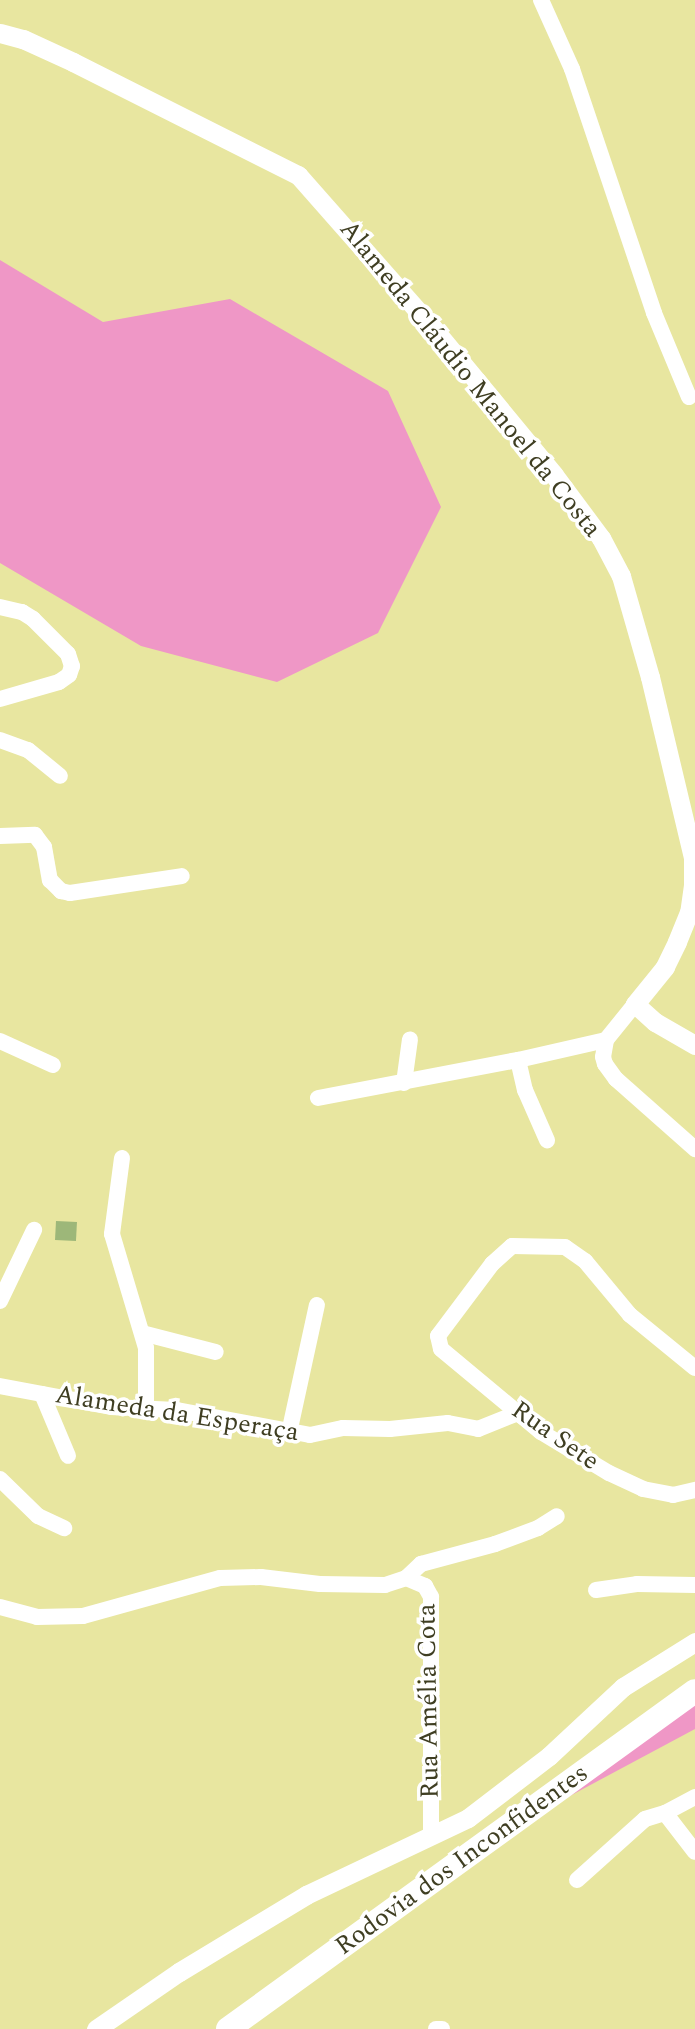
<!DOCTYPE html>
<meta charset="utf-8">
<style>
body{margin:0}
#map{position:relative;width:695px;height:2029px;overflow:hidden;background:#e8e6a0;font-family:Spectral,serif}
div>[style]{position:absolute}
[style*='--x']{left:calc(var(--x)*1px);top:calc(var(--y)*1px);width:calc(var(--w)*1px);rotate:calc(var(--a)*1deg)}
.green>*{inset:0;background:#ef97c6}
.building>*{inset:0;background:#9db779;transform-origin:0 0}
.minor>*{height:16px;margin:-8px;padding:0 8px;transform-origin:8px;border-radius:8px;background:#fff}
.tertiary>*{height:19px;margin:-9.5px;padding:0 9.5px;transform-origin:9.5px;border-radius:9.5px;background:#fff}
.primary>*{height:24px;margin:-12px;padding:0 12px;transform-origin:12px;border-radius:12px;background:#fff}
span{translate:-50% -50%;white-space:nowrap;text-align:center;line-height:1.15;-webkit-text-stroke:7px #fff;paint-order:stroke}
.street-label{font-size:26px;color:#3f3e22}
</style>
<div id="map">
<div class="green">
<i style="clip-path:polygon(0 260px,103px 322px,230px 299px,388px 391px,441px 507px,378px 633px,277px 682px,141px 646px,0 563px)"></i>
<i style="clip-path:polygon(695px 1697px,695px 1729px,553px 1805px)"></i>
</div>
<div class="building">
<i style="left:56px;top:1221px;width:21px;height:19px;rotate:3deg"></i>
</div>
<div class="minor">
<i style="--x:541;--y:0;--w:76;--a:65.8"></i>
<i style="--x:572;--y:69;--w:257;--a:71.4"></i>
<i style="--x:654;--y:313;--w:91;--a:67.4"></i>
<i style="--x:0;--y:607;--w:23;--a:13"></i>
<i style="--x:22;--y:612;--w:13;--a:32"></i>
<i style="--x:33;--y:619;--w:49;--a:45"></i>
<i style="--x:68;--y:654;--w:13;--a:72"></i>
<i style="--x:72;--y:666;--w:9;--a:108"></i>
<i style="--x:69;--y:675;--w:12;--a:145"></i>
<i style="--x:59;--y:682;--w:61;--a:163.9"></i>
<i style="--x:0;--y:740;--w:30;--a:20"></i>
<i style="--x:28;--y:750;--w:41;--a:39.1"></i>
<i style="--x:0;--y:836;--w:35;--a:-2"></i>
<i style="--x:35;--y:835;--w:15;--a:53"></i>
<i style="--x:44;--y:847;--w:34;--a:80"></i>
<i style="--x:50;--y:880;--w:16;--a:45"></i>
<i style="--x:61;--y:891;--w:9;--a:13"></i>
<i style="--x:70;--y:893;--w:113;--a:-8.6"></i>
<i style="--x:635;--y:1004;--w:46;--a:128.9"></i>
<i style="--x:606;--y:1040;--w:17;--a:100"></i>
<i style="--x:603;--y:1057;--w:7;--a:74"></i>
<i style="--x:605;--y:1064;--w:19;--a:54"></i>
<i style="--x:616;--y:1079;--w:106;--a:41.5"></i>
<i style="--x:0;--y:1041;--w:58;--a:24.4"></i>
<i style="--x:518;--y:1060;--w:31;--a:77"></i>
<i style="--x:525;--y:1090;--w:55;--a:66.3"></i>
<i style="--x:404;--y:1083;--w:44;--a:-82.2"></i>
<i style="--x:318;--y:1098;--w:204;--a:-10.8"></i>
<i style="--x:518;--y:1060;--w:90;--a:-12.8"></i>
<i style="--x:122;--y:1158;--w:77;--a:97.5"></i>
<i style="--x:112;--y:1234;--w:119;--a:73.4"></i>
<i style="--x:146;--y:1348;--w:61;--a:90"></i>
<i style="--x:0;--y:1301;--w:79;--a:-64.4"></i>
<i style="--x:142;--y:1333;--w:76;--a:14.4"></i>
<i style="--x:695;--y:1368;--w:84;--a:-140.8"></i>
<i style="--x:630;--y:1315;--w:70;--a:-129.8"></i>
<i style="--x:585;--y:1261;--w:24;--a:-145"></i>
<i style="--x:565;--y:1247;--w:53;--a:-178.9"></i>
<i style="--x:512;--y:1246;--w:27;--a:138"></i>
<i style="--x:492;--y:1264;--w:90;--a:126.9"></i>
<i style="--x:438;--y:1336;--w:13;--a:77"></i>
<i style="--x:441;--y:1349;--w:130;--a:39.7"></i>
<i style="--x:541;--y:1432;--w:79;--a:31.1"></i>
<i style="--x:609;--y:1473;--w:38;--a:25"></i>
<i style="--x:643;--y:1489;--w:31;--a:11"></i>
<i style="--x:673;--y:1495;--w:23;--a:-13"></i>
<i style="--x:0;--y:1386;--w:113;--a:10.7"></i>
<i style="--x:111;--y:1407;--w:66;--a:2.6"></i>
<i style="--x:177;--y:1410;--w:135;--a:10.6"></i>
<i style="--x:310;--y:1435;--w:34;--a:-12"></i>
<i style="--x:343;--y:1428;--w:47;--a:1.2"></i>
<i style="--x:390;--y:1429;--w:58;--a:-5.9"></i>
<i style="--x:448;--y:1423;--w:31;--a:11"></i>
<i style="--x:478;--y:1429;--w:43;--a:-21.8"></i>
<i style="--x:42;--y:1394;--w:67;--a:67.2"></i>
<i style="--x:289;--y:1433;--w:131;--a:-77.7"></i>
<i style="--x:0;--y:1479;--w:53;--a:44.2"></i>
<i style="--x:38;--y:1516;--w:29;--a:25"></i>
<i style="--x:406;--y:1578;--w:21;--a:23"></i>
<i style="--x:425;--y:1586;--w:13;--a:61"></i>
<i style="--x:431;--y:1597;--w:240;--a:90"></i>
<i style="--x:596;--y:1590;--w:41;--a:-8.3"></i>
<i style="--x:637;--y:1584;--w:58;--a:1"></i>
<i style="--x:0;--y:1607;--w:38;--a:15"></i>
<i style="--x:37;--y:1617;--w:46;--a:-1.2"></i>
<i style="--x:83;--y:1616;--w:142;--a:-15.5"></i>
<i style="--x:220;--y:1578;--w:41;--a:-1.4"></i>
<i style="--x:261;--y:1577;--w:59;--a:6.8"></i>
<i style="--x:320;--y:1584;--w:65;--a:0.9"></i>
<i style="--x:385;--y:1585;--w:22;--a:-18"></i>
<i style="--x:406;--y:1578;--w:21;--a:-43"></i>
<i style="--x:421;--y:1564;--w:77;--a:-15.1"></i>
<i style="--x:495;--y:1544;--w:46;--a:-20.4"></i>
<i style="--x:538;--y:1528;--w:22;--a:-32"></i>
<i style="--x:665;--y:1813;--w:49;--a:52.4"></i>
<i style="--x:577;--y:1880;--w:91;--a:-41.9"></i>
<i style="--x:645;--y:1819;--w:21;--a:-17"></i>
<i style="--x:665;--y:1813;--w:34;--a:-28"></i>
<i style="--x:436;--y:2029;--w:6;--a:0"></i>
</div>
<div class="tertiary">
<i style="--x:0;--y:33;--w:24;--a:15"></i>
<i style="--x:23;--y:39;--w:55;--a:24.7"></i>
<i style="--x:73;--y:62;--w:252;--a:26.7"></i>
<i style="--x:298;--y:175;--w:204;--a:48.6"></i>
<i style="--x:433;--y:328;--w:190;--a:50.5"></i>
<i style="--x:554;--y:475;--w:79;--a:53.3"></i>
<i style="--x:601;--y:538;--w:43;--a:62.2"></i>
<i style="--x:621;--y:576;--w:105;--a:74"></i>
<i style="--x:650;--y:677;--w:185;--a:76.6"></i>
<i style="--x:693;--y:857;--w:28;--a:90"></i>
<i style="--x:693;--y:885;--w:27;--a:98"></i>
<i style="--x:689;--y:912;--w:32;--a:112"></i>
<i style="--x:677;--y:942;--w:28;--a:116"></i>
<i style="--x:665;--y:967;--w:48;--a:129"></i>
<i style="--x:635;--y:1004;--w:27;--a:42"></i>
<i style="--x:655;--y:1022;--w:46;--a:29.9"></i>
<i style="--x:96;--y:2029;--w:101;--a:-34.5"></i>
<i style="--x:179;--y:1972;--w:149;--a:-31.2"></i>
<i style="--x:306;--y:1895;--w:179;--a:-25.4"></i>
<i style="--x:468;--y:1818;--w:102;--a:-37.4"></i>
<i style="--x:549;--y:1756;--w:101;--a:-43"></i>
<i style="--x:623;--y:1687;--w:85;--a:-32"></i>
</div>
<div class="primary">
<i style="--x:228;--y:2029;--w:576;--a:-35.9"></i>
</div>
<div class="street-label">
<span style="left:470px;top:379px;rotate:51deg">Alameda Cláudio Manoel da Costa</span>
<span style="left:177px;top:1414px;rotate:9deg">Alameda da Esperaça</span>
<span style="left:555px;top:1436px;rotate:35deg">Rua Sete</span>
<span style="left:429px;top:1701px;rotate:-91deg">Rua Amélia Cota</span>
<span style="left:462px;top:1860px;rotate:-36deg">Rodovia dos Inconfidentes</span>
</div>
</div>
